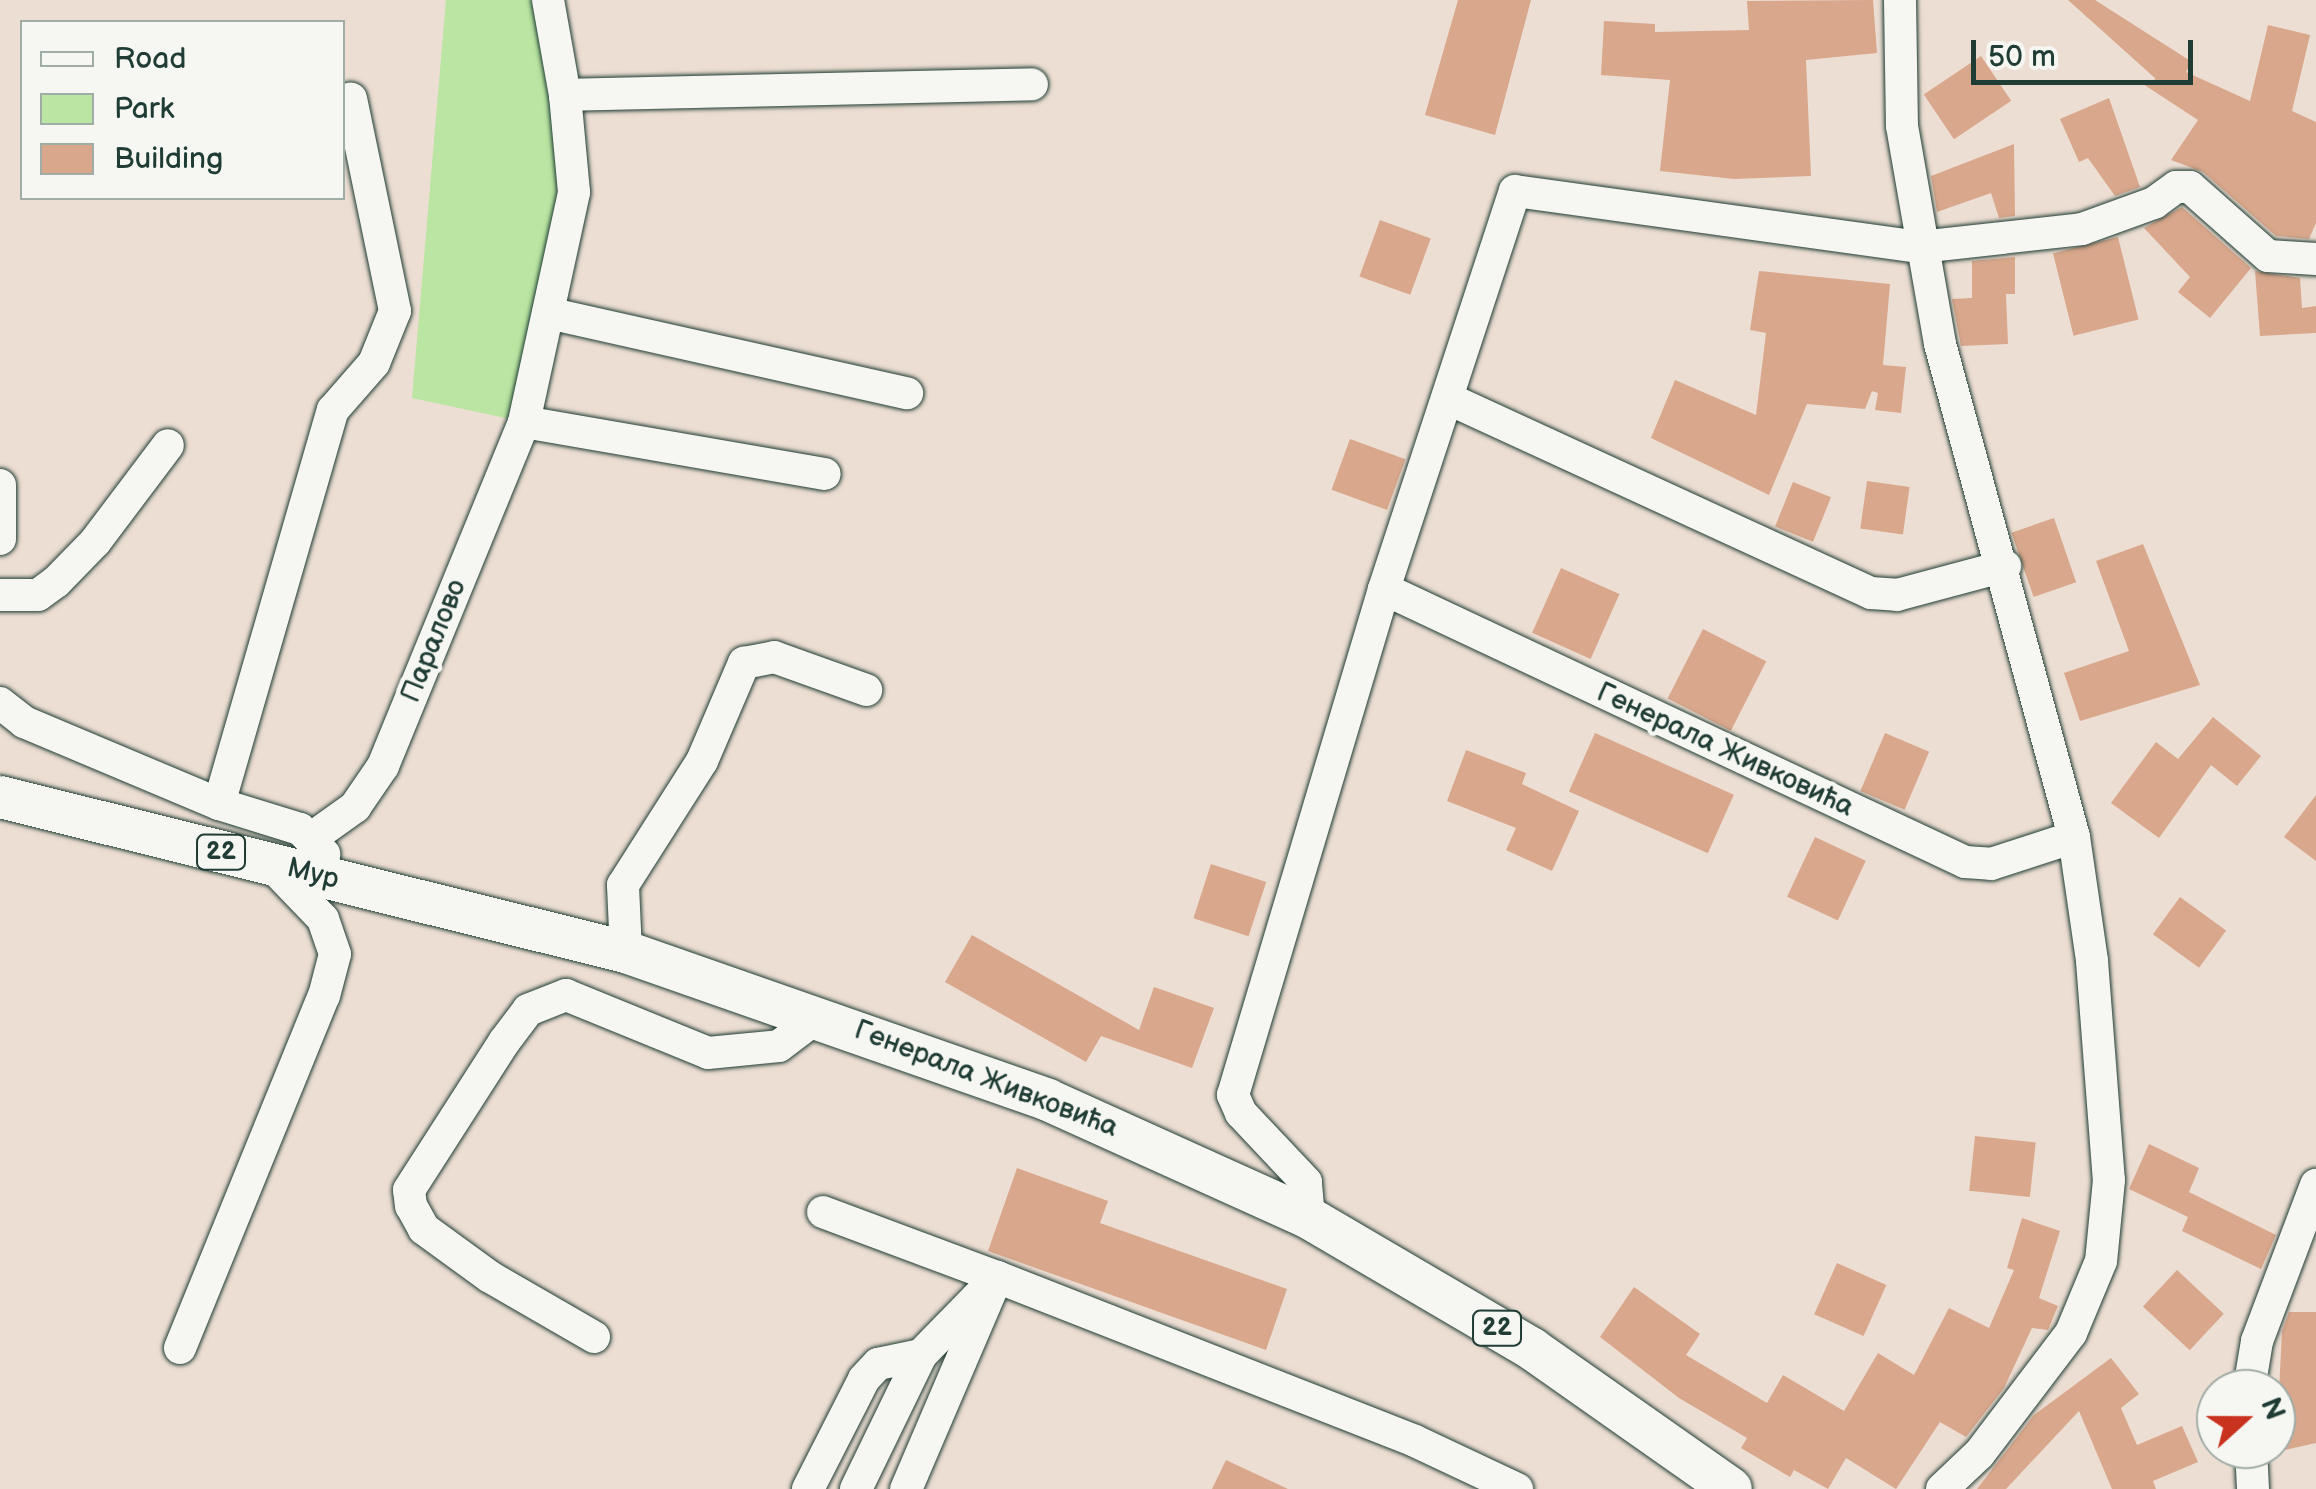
<!DOCTYPE html>
<meta charset="utf-8">
<style>
body{margin:0}
#map{position:relative;width:2316px;height:1489px;overflow:hidden;background:#edded3;font-family:"Balsamiq Sans",sans-serif}
div>[style]{position:absolute}
[style*='--x']{left:calc(var(--x)*1px);top:calc(var(--y)*1px);width:calc(var(--w)*1px);rotate:calc(var(--a)*1deg)}
.green>*{inset:0;background:#bae5a2}
.building>*{inset:0;background:#d9a78c;transform-origin:0 0}
.roads{filter:drop-shadow(0 0 2px #1f3d34) drop-shadow(0 0 2px #1f3d34)}
.minor>*{height:32px;margin:-16px;padding:0 16px;transform-origin:16px;border-radius:16px;background:#f6f6f2}
.major>*{height:42px;margin:-21px;padding:0 21px;transform-origin:21px;border-radius:21px;background:#f6f6f2}
span{translate:-50% -50%;white-space:nowrap;text-align:center;line-height:1.15;-webkit-text-stroke:9px #f6f6f2;paint-order:stroke}
.shield-label span{padding:2px 8px;background:#f6f6f2;border:2px solid;border-radius:8px;-webkit-text-stroke-width:0}
.shield-label{font-size:25px;color:#1f3d34;font-weight:700}
.street-label{font-size:28px;color:#1f3d34}
.legend{position:absolute;left:20px;top:20px;width:325px;height:180px;box-sizing:border-box;background:#f6f6f2;border:2px solid #a0aca6;margin:0;padding:12px 18px;list-style:none;font-size:30px;color:#1f3d34}
.legend li{display:flex;align-items:center;gap:20px;height:50px}
.legend b{width:50px;border:2px solid #a0aca6}
.north{position:absolute;left:2196px;top:1369px;width:100px;height:100px;box-sizing:border-box;background:#f6f6f2;border:2px solid #a0aca6;border-radius:50%;rotate:69deg;font-size:28px;font-weight:700;line-height:40px;text-align:center;color:#1f3d34}
.north::after{content:'';display:block;margin:auto;width:35px;height:45px;background:#c8321e;clip-path:polygon(50% 0,100% 100%,50% 72%,0 100%)}
.scale{position:absolute;left:1971px;top:40px;width:222px;height:45px;box-sizing:border-box;border:5px solid #1f3d34;border-top:0;padding-left:12px;font-size:30px;line-height:35px;white-space:nowrap;color:#1f3d34;-webkit-text-stroke:8px #f6f6f2;paint-order:stroke}
</style>
<div id="map">
<div class="green">
<i style="clip-path:polygon(446px 0,548px 0,574px 192px,524px 422px,412px 398px)"></i>
</div>
<div class="building">
<i style="clip-path:polygon(1458px 0,1531px 0,1495px 135px,1425px 115px)"></i>
<i style="clip-path:polygon(1873px 0,1877px 53px,1806px 60px,1811px 176px,1734px 179px,1660px 171px,1670px 80px,1601px 75px,1604px 21px,1655px 24px,1655px 32px,1749px 30px,1747px 1px)"></i>
<i style="clip-path:polygon(2068px 0,2095px 0,2192px 62px,2186px 72px,2250px 101px,2268px 25px,2310px 35px,2292px 111px,2316px 122px,2316px 223px,2309px 239px,2276px 236px,2203px 172px,2171px 160px,2198px 120px,2143px 84px,2156px 79px)"></i>
<i style="left:1981px;top:56px;width:54px;height:69px;rotate:56deg"></i>
<i style="clip-path:polygon(2109px 98px,2140px 187px,2115px 196px,2088px 158px,2079px 162px,2060px 119px)"></i>
<i style="clip-path:polygon(2014px 144px,2015px 216px,1999px 218px,1991px 193px,1937px 212px,1931px 176px)"></i>
<i style="clip-path:polygon(2182px 207px,2251px 268px,2210px 318px,2178px 292px,2190px 277px,2144px 228px)"></i>
<i style="left:1380px;top:220px;width:54px;height:60px;rotate:20deg"></i>
<i style="left:2118px;top:237px;width:85px;height:67px;rotate:76deg"></i>
<i style="clip-path:polygon(2015px 257px,2015px 294px,2006px 294px,2008px 344px,1961px 346px,1952px 299px,1972px 298px,1972px 261px)"></i>
<i style="clip-path:polygon(1759px 271px,1890px 284px,1883px 365px,1906px 367px,1901px 413px,1875px 410px,1878px 393px,1872px 391px,1865px 409px,1807px 404px,1769px 495px,1651px 438px,1675px 380px,1756px 415px,1766px 333px,1750px 330px)"></i>
<i style="clip-path:polygon(2255px 271px,2300px 278px,2302px 308px,2316px 306px,2316px 333px,2260px 336px)"></i>
<i style="left:1350px;top:439px;width:59px;height:54px;rotate:20deg"></i>
<i style="left:1867px;top:481px;width:43px;height:48px;rotate:8deg"></i>
<i style="left:1793px;top:482px;width:41px;height:48px;rotate:22deg"></i>
<i style="left:2054px;top:518px;width:68px;height:45px;rotate:71deg"></i>
<i style="clip-path:polygon(2143px 544px,2200px 685px,2080px 721px,2064px 673px,2129px 651px,2096px 561px)"></i>
<i style="left:1561px;top:568px;width:64px;height:71px;rotate:24deg"></i>
<i style="left:1703px;top:629px;width:71px;height:78px;rotate:27deg"></i>
<i style="clip-path:polygon(2213px 717px,2261px 756px,2237px 786px,2211px 765px,2159px 838px,2111px 803px,2156px 742px,2178px 759px)"></i>
<i style="left:1595px;top:733px;width:152px;height:64px;rotate:24deg"></i>
<i style="left:1885px;top:733px;width:48px;height:63px;rotate:23deg"></i>
<i style="clip-path:polygon(1466px 750px,1526px 773px,1522px 784px,1579px 811px,1552px 871px,1506px 850px,1516px 828px,1447px 801px)"></i>
<i style="clip-path:polygon(2316px 795px,2316px 861px,2284px 837px)"></i>
<i style="left:1815px;top:837px;width:56px;height:66px;rotate:25deg"></i>
<i style="left:1211px;top:864px;width:58px;height:57px;rotate:18deg"></i>
<i style="left:2180px;top:897px;width:57px;height:46px;rotate:36deg"></i>
<i style="clip-path:polygon(972px 935px,1139px 1030px,1154px 987px,1214px 1008px,1192px 1068px,1101px 1036px,1086px 1062px,945px 982px)"></i>
<i style="left:1975px;top:1136px;width:61px;height:55px;rotate:6deg"></i>
<i style="clip-path:polygon(2149px 1144px,2199px 1168px,2189px 1192px,2276px 1235px,2261px 1269px,2182px 1231px,2188px 1217px,2129px 1189px)"></i>
<i style="clip-path:polygon(1017px 1168px,1108px 1201px,1100px 1223px,1287px 1289px,1266px 1350px,988px 1251px)"></i>
<i style="clip-path:polygon(2022px 1218px,2060px 1231px,2039px 1298px,2058px 1306px,2048px 1330px,2032px 1328px,2004px 1388px,1966px 1437px,1940px 1422px,1896px 1489px,1846px 1458px,1828px 1489px,1794px 1470px,1790px 1477px,1741px 1448px,1747px 1438px,1679px 1398px,1600px 1337px,1634px 1287px,1700px 1334px,1686px 1355px,1767px 1403px,1783px 1375px,1844px 1411px,1878px 1353px,1914px 1375px,1949px 1308px,1989px 1328px,2014px 1270px,2007px 1268px)"></i>
<i style="left:1837px;top:1263px;width:54px;height:56px;rotate:24deg"></i>
<i style="left:2177px;top:1270px;width:64px;height:50px;rotate:43deg"></i>
<i style="clip-path:polygon(2289px 1312px,2316px 1312px,2316px 1443px,2276px 1452px,2282px 1331px)"></i>
<i style="clip-path:polygon(2111px 1358px,2139px 1394px,2121px 1408px,2137px 1445px,2182px 1426px,2198px 1462px,2153px 1481px,2156px 1489px,2112px 1489px,2079px 1411px,2006px 1489px,1977px 1489px,2034px 1415px)"></i>
<i style="clip-path:polygon(1226px 1460px,1288px 1489px,1212px 1489px)"></i>
</div>
<div class="roads">
<div class="minor">
<i style="--x:548;--y:0;--w:97;--a:79.9"></i>
<i style="--x:1900;--y:0;--w:126;--a:89.1"></i>
<i style="--x:1902;--y:126;--w:221;--a:80.1"></i>
<i style="--x:1940;--y:344;--w:511;--a:74.79"></i>
<i style="--x:2074;--y:837;--w:125;--a:81.7"></i>
<i style="--x:2092;--y:961;--w:220;--a:85.6"></i>
<i style="--x:2109;--y:1180;--w:81;--a:95.6"></i>
<i style="--x:2101;--y:1261;--w:78;--a:112.6"></i>
<i style="--x:2071;--y:1333;--w:152;--a:127.2"></i>
<i style="--x:1979;--y:1454;--w:51;--a:136.6"></i>
<i style="--x:548;--y:313;--w:368;--a:12.6"></i>
<i style="--x:1451;--y:400;--w:462;--a:24.7"></i>
<i style="--x:1871;--y:593;--w:26;--a:4"></i>
<i style="--x:1897;--y:595;--w:112;--a:-15"></i>
<i style="--x:524;--y:422;--w:305;--a:9.8"></i>
<i style="--x:0;--y:485;--w:54;--a:90"></i>
<i style="--x:1384;--y:589;--w:642;--a:25.17"></i>
<i style="--x:1965;--y:862;--w:26;--a:4"></i>
<i style="--x:1991;--y:864;--w:87;--a:-18"></i>
<i style="--x:0;--y:595;--w:38;--a:0"></i>
<i style="--x:38;--y:595;--w:22;--a:-36"></i>
<i style="--x:56;--y:582;--w:56;--a:-45.7"></i>
<i style="--x:95;--y:542;--w:121;--a:-53"></i>
<i style="--x:0;--y:703;--w:31;--a:38"></i>
<i style="--x:24;--y:722;--w:212;--a:22.8"></i>
<i style="--x:219;--y:804;--w:85;--a:17.2"></i>
<i style="--x:300;--y:829;--w:35;--a:46"></i>
<i style="--x:219;--y:804;--w:410;--a:-73.9"></i>
<i style="--x:333;--y:410;--w:62;--a:-48.9"></i>
<i style="--x:374;--y:363;--w:56;--a:-68"></i>
<i style="--x:395;--y:311;--w:217;--a:-101.7"></i>
<i style="--x:313;--y:837;--w:52;--a:-35.5"></i>
<i style="--x:355;--y:807;--w:50;--a:-55.7"></i>
<i style="--x:383;--y:766;--w:372;--a:-67.7"></i>
<i style="--x:524;--y:422;--w:235;--a:-77.7"></i>
<i style="--x:574;--y:192;--w:97;--a:-95.3"></i>
<i style="--x:565;--y:95;--w:467;--a:-1.3"></i>
<i style="--x:626;--y:952;--w:67;--a:-92.6"></i>
<i style="--x:623;--y:885;--w:147;--a:-57.5"></i>
<i style="--x:702;--y:761;--w:107;--a:-66.8"></i>
<i style="--x:744;--y:663;--w:31;--a:-11"></i>
<i style="--x:774;--y:657;--w:98;--a:19.7"></i>
<i style="--x:823;--y:1212;--w:186;--a:20.5"></i>
<i style="--x:997;--y:1277;--w:231;--a:113.2"></i>
<i style="--x:1309;--y:1218;--w:36;--a:-95"></i>
<i style="--x:1306;--y:1182;--w:95;--a:-133.3"></i>
<i style="--x:1241;--y:1113;--w:20;--a:-114"></i>
<i style="--x:1233;--y:1095;--w:528;--a:-73.38"></i>
<i style="--x:1384;--y:589;--w:419;--a:-71.8"></i>
<i style="--x:1515;--y:191;--w:409;--a:7.9"></i>
<i style="--x:1920;--y:247;--w:163;--a:-6.3"></i>
<i style="--x:2082;--y:229;--w:77;--a:-19.9"></i>
<i style="--x:2154;--y:203;--w:27;--a:-36"></i>
<i style="--x:2176;--y:187;--w:14;--a:0"></i>
<i style="--x:2190;--y:187;--w:104;--a:41.5"></i>
<i style="--x:2268;--y:256;--w:48;--a:3.6"></i>
<i style="--x:594;--y:1337;--w:120;--a:-150"></i>
<i style="--x:490;--y:1277;--w:82;--a:-144"></i>
<i style="--x:424;--y:1229;--w:26;--a:-119"></i>
<i style="--x:411;--y:1206;--w:16;--a:-97"></i>
<i style="--x:409;--y:1190;--w:176;--a:-57.3"></i>
<i style="--x:504;--y:1042;--w:40;--a:-53"></i>
<i style="--x:528;--y:1010;--w:41;--a:-21.5"></i>
<i style="--x:566;--y:995;--w:153;--a:22.2"></i>
<i style="--x:708;--y:1053;--w:71;--a:-5.6"></i>
<i style="--x:779;--y:1046;--w:51;--a:-37.1"></i>
<i style="--x:180;--y:1348;--w:380;--a:-67.8"></i>
<i style="--x:324;--y:996;--w:43;--a:-75.3"></i>
<i style="--x:335;--y:954;--w:37;--a:-109"></i>
<i style="--x:323;--y:919;--w:76;--a:-133.9"></i>
<i style="--x:2249;--y:1389;--w:49;--a:-80.5"></i>
<i style="--x:2257;--y:1341;--w:167;--a:-69.3"></i>
<i style="--x:2251;--y:1449;--w:40;--a:87.1"></i>
<i style="--x:808;--y:1489;--w:123;--a:-63"></i>
<i style="--x:864;--y:1379;--w:21;--a:-47"></i>
<i style="--x:878;--y:1364;--w:44;--a:-11.8"></i>
<i style="--x:856;--y:1489;--w:149;--a:-64.1"></i>
<i style="--x:921;--y:1355;--w:109;--a:-45.7"></i>
<i style="--x:997;--y:1277;--w:449;--a:21.4"></i>
<i style="--x:1415;--y:1441;--w:113;--a:25.2"></i>
</div>
<div class="major">
<i style="--x:0;--y:797;--w:645;--a:13.91"></i>
<i style="--x:626;--y:952;--w:447;--a:19.3"></i>
<i style="--x:1048;--y:1100;--w:286;--a:24.3"></i>
<i style="--x:1309;--y:1218;--w:259;--a:30.4"></i>
<i style="--x:1532;--y:1349;--w:243;--a:35.1"></i>
</div>
</div>
<div class="shield-label">
<span style="left:221px;top:852px">22</span>
<span style="left:1497px;top:1328px">22</span>
</div>
<div class="street-label">
<span style="left:434px;top:641px;rotate:-68deg">Паралово</span>
<span style="left:1725px;top:750px;rotate:25deg">Генерала Живковића</span>
<span style="left:313px;top:874px;rotate:14deg">Мур</span>
<span style="left:986px;top:1079px;rotate:21deg">Генерала Живковића</span>
</div>
<ul class="legend">
<li><b style="height:12px;background:#f6f6f2"></b>Road</li>
<li><b style="height:28px;background:#bae5a2"></b>Park</li>
<li><b style="height:28px;background:#d9a78c"></b>Building</li>
</ul>
<div class="north">N</div>
<div class="scale">50 m</div>
</div>
